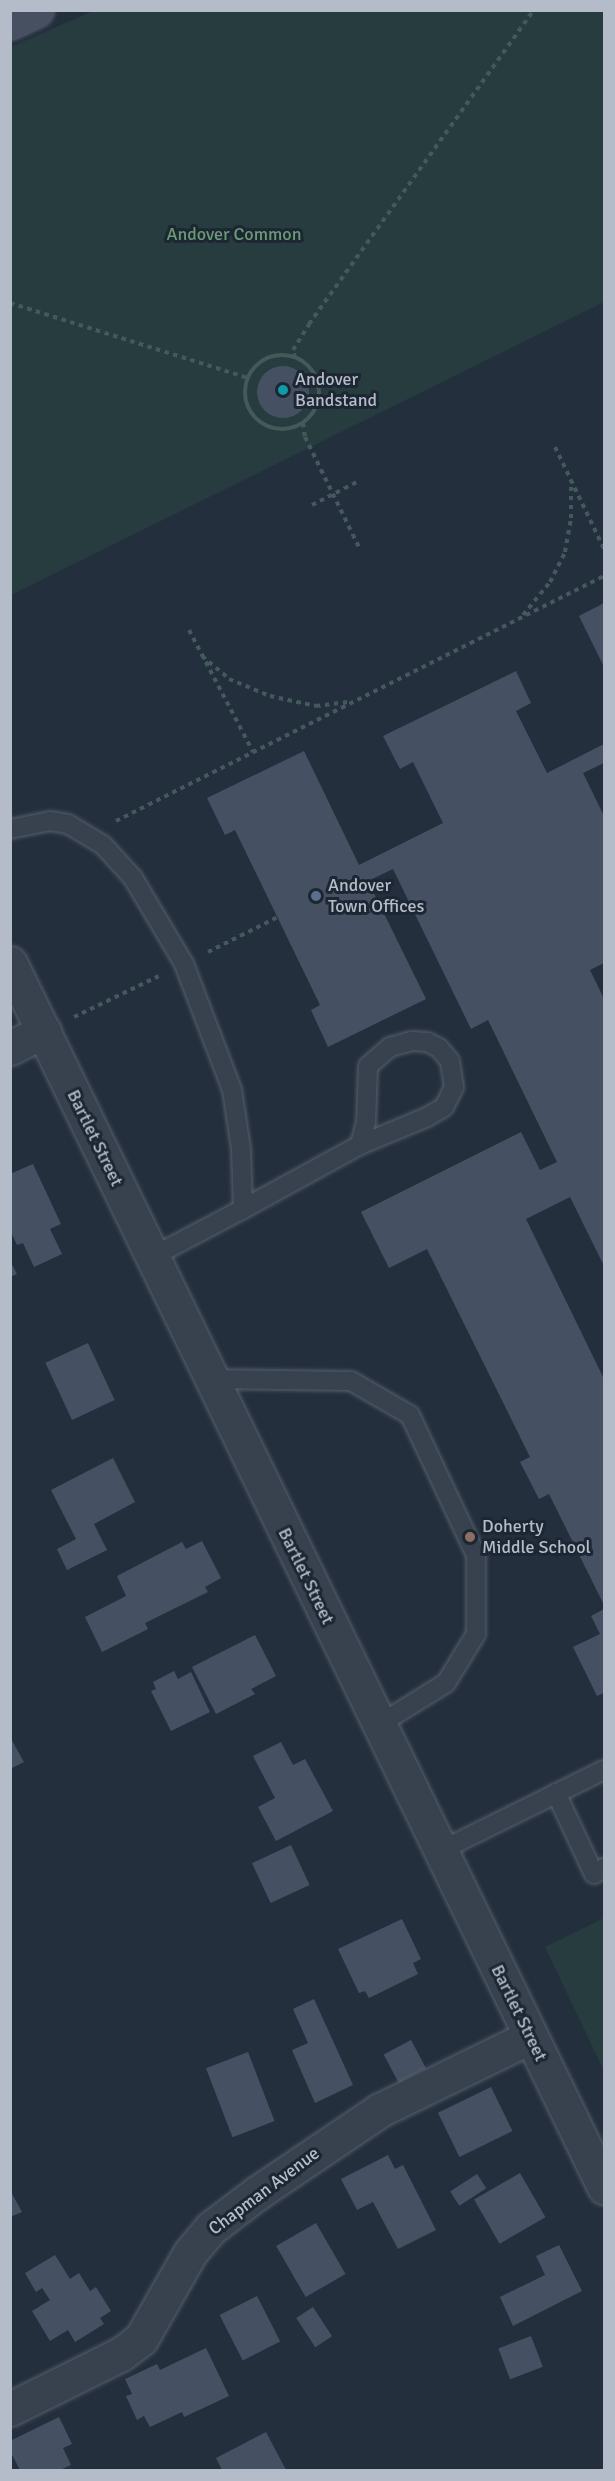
<!DOCTYPE html>
<style>
body{margin:0}
#map{position:relative;width:615px;height:2481px;overflow:hidden;background:#242f3e;font-family:Signika,sans-serif}
div>[style]{position:absolute}
[style*='--x']{left:calc(var(--x)*1px);top:calc(var(--y)*1px);width:calc(var(--w)*1px);rotate:calc(var(--a)*1deg)}
.green>*{inset:0;background:#263c3f}
.building>*{inset:0;background:#455162;transform-origin:0 0}
.round{border-radius:50%}
.path>*{height:4px;margin-top:-2px;transform-origin:0;background:repeating-linear-gradient(90deg,#44595c 0 4.5px,transparent 0 9px)}
.path>.ring{margin:-2px;padding:0;box-sizing:content-box;background:none;border:4px solid #44595c;border-radius:50%}
.roads{filter:drop-shadow(0 0 2px #565f6c) drop-shadow(0 0 2px #565f6c)}
.lane>*{height:18px;margin:-9px;padding:0 9px;transform-origin:9px;border-radius:9px;background:#38414e}
.street>*{height:33px;margin:-16.5px;padding:0 16.5px;transform-origin:16.5px;border-radius:16.5px;background:#38414e}
.secondary>*{height:33px;margin:-16.5px;padding:0 16.5px;transform-origin:16.5px;border-radius:16.5px;background:#465061}
.dots>*{width:16px;height:16px;translate:-50% -50%;box-sizing:border-box;border:3px solid #1d2633;border-radius:50%}
span{translate:-50% -50%;white-space:nowrap;text-align:center;line-height:1.15;-webkit-text-stroke:6px #1d2633;paint-order:stroke}
.park-label{font-size:18px;color:#6b9a76}
.poi-label{font-size:18px;color:#b4bcc9}
.left{translate:0 -50%;text-align:left}
.street-label{font-size:18px;color:#b4bcc9}
.frame{position:absolute;inset:0;border:12px solid #b4bcc9;pointer-events:none}
</style>
<div id="map">
<div class="green">
<i style="clip-path:polygon(93px 11px,604px 11px,604px 302px,11px 595px,11px 47px)"></i>
<i style="clip-path:polygon(604px 1918px,604px 2071px,545px 1947px)"></i>
</div>
<div class="building">
<i class="round" style="left:257px;top:366px;width:52px;height:52px"></i>
<i style="clip-path:polygon(604px 603px,604px 667px,579px 616px)"></i>
<i style="clip-path:polygon(516px 671px,531px 703px,516px 711px,547px 773px,604px 744px,604px 763px,583px 773px,604px 816px,604px 963px,590px 970px,604px 999px,604px 1266px,570px 1197px,526px 1219px,604px 1379px,604px 1605px,549px 1494px,539px 1499px,520px 1462px,530px 1457px,427px 1249px,389px 1268px,361px 1212px,521px 1132px,540px 1170px,557px 1162px,488px 1020px,471px 1029px,393px 869px,368px 881px,426px 999px,328px 1047px,311px 1010px,320px 1005px,235px 830px,225px 835px,207px 798px,304px 751px,359px 865px,443px 823px,413px 762px,400px 769px,383px 736px)"></i>
<i style="clip-path:polygon(33px 1164px,61px 1224px,50px 1229px,62px 1254px,34px 1267px,23px 1243px,17px 1245px,10px 1230px,10px 1174px)"></i>
<i style="clip-path:polygon(10px 1261px,17px 1274px,10px 1277px)"></i>
<i style="left:88px;top:1343px;width:63px;height:47px;rotate:65deg"></i>
<i style="clip-path:polygon(113px 1458px,135px 1502px,94px 1524px,107px 1550px,67px 1570px,57px 1549px,76px 1539px,51px 1490px)"></i>
<i style="clip-path:polygon(202px 1541px,221px 1578px,205px 1587px,208px 1592px,145px 1623px,148px 1629px,102px 1652px,85px 1617px,126px 1596px,117px 1576px,182px 1542px,186px 1549px)"></i>
<i style="clip-path:polygon(604px 1609px,604px 1693px,597px 1696px,573px 1647px,600px 1634px,591px 1616px)"></i>
<i style="clip-path:polygon(255px 1635px,276px 1676px,251px 1689px,255px 1694px,216px 1714px,192px 1667px)"></i>
<i style="clip-path:polygon(174px 1671px,178px 1679px,191px 1672px,210px 1712px,171px 1731px,151px 1691px,156px 1689px,153px 1682px)"></i>
<i style="clip-path:polygon(10px 1737px,24px 1762px,10px 1769px)"></i>
<i style="clip-path:polygon(281px 1742px,293px 1765px,305px 1759px,333px 1811px,276px 1841px,258px 1807px,275px 1798px,253px 1756px)"></i>
<i style="left:291px;top:1845px;width:44px;height:43px;rotate:65deg"></i>
<i style="clip-path:polygon(402px 1919px,421px 1959px,413px 1963px,418px 1974px,369px 1998px,365px 1991px,359px 1993px,338px 1949px)"></i>
<i style="clip-path:polygon(314px 1999px,353px 2085px,315px 2103px,292px 2050px,308px 2043px,293px 2009px)"></i>
<i style="left:411px;top:2040px;width:32px;height:31px;rotate:62deg"></i>
<i style="left:248px;top:2052px;width:74px;height:45px;rotate:69deg"></i>
<i style="left:491px;top:2087px;width:49px;height:59px;rotate:64deg"></i>
<i style="clip-path:polygon(388px 2155px,395px 2169px,403px 2165px,436px 2230px,398px 2249px,373px 2202px,357px 2210px,341px 2179px)"></i>
<i style="left:520px;top:2173px;width:51px;height:53px;rotate:60deg"></i>
<i style="left:477px;top:2174px;width:17px;height:32px;rotate:57deg"></i>
<i style="clip-path:polygon(10px 2190px,22px 2212px,10px 2217px)"></i>
<i style="left:316px;top:2223px;width:59px;height:46px;rotate:60deg"></i>
<i style="clip-path:polygon(559px 2245px,582px 2291px,513px 2326px,500px 2297px,545px 2275px,536px 2256px)"></i>
<i style="clip-path:polygon(55px 2255px,70px 2279px,79px 2273px,90px 2291px,96px 2287px,111px 2311px,100px 2318px,104px 2324px,75px 2342px,68px 2330px,50px 2341px,32px 2311px,50px 2300px,42px 2288px,36px 2292px,25px 2273px)"></i>
<i style="left:257px;top:2296px;width:51px;height:42px;rotate:63deg"></i>
<i style="left:313px;top:2307px;width:35px;height:20px;rotate:57deg"></i>
<i style="left:531px;top:2336px;width:33px;height:35px;rotate:69deg"></i>
<i style="clip-path:polygon(206px 2348px,229px 2396px,184px 2417px,182px 2412px,150px 2427px,144px 2416px,137px 2420px,126px 2396px,132px 2394px,125px 2379px,157px 2364px,160px 2370px)"></i>
<i style="clip-path:polygon(59px 2417px,72px 2444px,63px 2448px,71px 2465px,60px 2470px,20px 2470px,10px 2451px,10px 2441px)"></i>
<i style="clip-path:polygon(266px 2432px,286px 2470px,222px 2470px,216px 2458px)"></i>
</div>
<div class="path">
<i style="--x:10;--y:303;--w:250;--a:17.5"></i>
<i class="ring" style="left:245px;top:355px;width:70px;height:70px"></i>
<i style="--x:295;--y:358;--w:8;--a:-104"></i>
<i style="--x:293;--y:350;--w:31;--a:-58"></i>
<i style="--x:309;--y:324;--w:386;--a:-54.4"></i>
<i style="--x:303;--y:423;--w:14;--a:82"></i>
<i style="--x:305;--y:437;--w:123;--a:63.9"></i>
<i style="--x:555;--y:447;--w:113;--a:64.3"></i>
<i style="--x:312;--y:505;--w:51;--a:-27.1"></i>
<i style="--x:523;--y:615;--w:43;--a:-50.7"></i>
<i style="--x:550;--y:582;--w:34;--a:-63"></i>
<i style="--x:565;--y:552;--w:35;--a:-80"></i>
<i style="--x:571;--y:518;--w:38;--a:-90"></i>
<i style="--x:189;--y:630;--w:138;--a:62.3"></i>
<i style="--x:202;--y:656;--w:35;--a:40"></i>
<i style="--x:229;--y:679;--w:44;--a:22.5"></i>
<i style="--x:270;--y:696;--w:47;--a:12.3"></i>
<i style="--x:316;--y:706;--w:34;--a:-7"></i>
<i style="--x:116;--y:821;--w:546;--a:-26.66"></i>
<i style="--x:208;--y:952;--w:78;--a:-26.6"></i>
<i style="--x:74;--y:1017;--w:94;--a:-25.8"></i>
</div>
<div class="roads">
<div class="lane">
<i style="--x:10;--y:829;--w:41;--a:-11.3"></i>
<i style="--x:50;--y:821;--w:18;--a:9"></i>
<i style="--x:68;--y:824;--w:41;--a:31"></i>
<i style="--x:103;--y:845;--w:45;--a:47.7"></i>
<i style="--x:133;--y:878;--w:100;--a:59.3"></i>
<i style="--x:184;--y:964;--w:135;--a:69.1"></i>
<i style="--x:232;--y:1090;--w:60;--a:81.3"></i>
<i style="--x:241;--y:1149;--w:60;--a:88.1"></i>
<i style="--x:243;--y:1209;--w:103;--a:152.2"></i>
<i style="--x:243;--y:1209;--w:133;--a:-28.7"></i>
<i style="--x:360;--y:1145;--w:73;--a:-22.7"></i>
<i style="--x:427;--y:1117;--w:20;--a:-30"></i>
<i style="--x:444;--y:1107;--w:22;--a:-63"></i>
<i style="--x:454;--y:1087;--w:26;--a:-99"></i>
<i style="--x:450;--y:1061;--w:17;--a:-130"></i>
<i style="--x:439;--y:1048;--w:13;--a:-153"></i>
<i style="--x:427;--y:1042;--w:15;--a:-176"></i>
<i style="--x:412;--y:1041;--w:23;--a:165"></i>
<i style="--x:390;--y:1047;--w:29;--a:139"></i>
<i style="--x:368;--y:1066;--w:56;--a:92"></i>
<i style="--x:366;--y:1122;--w:24;--a:105"></i>
<i style="--x:211;--y:1379;--w:140;--a:0.8"></i>
<i style="--x:351;--y:1381;--w:68;--a:30"></i>
<i style="--x:410;--y:1415;--w:155;--a:64.8"></i>
<i style="--x:476;--y:1555;--w:79;--a:90"></i>
<i style="--x:476;--y:1634;--w:57;--a:121.5"></i>
<i style="--x:446;--y:1683;--w:80;--a:148.3"></i>
<i style="--x:556;--y:1793;--w:89;--a:64.9"></i>
<i style="--x:594;--y:1874;--w:12;--a:-31"></i>
<i style="--x:440;--y:1851;--w:183;--a:-26.3"></i>
</div>
<div class="street">
<i style="--x:10;--y:963;--w:1361;--a:64.11"></i>
<i style="--x:10;--y:1048;--w:38;--a:-27"></i>
<i style="--x:10;--y:2409;--w:124;--a:-26.4"></i>
<i style="--x:121;--y:2354;--w:25;--a:-37"></i>
<i style="--x:141;--y:2339;--w:99;--a:-60.3"></i>
<i style="--x:190;--y:2253;--w:33;--a:-50"></i>
<i style="--x:211;--y:2228;--w:58;--a:-37.3"></i>
<i style="--x:257;--y:2193;--w:148;--a:-34"></i>
<i style="--x:380;--y:2110;--w:167;--a:-26"></i>
</div>
<div class="secondary">
<i style="--x:10;--y:22;--w:29;--a:-25"></i>
</div>
</div>
<div class="dots">
<i style="left:283px;top:390px;background:#0f9aa8"></i>
<i style="left:316px;top:896px;background:#5c6f8a"></i>
<i style="left:470px;top:1537px;background:#8d6e63"></i>
</div>
<div class="park-label">
<span style="left:234px;top:234px">Andover Common</span>
</div>
<div class="poi-label">
<span class="left" style="left:295px;top:390px">Andover<br>Bandstand</span>
<span class="left" style="left:328px;top:896px">Andover<br>Town Offices</span>
<span class="left" style="left:482px;top:1537px">Doherty<br>Middle School</span>
</div>
<div class="street-label">
<span style="left:95px;top:1138px;rotate:64deg">Bartlet Street</span>
<span style="left:306px;top:1576px;rotate:64deg">Bartlet Street</span>
<span style="left:519px;top:2013px;rotate:64deg">Bartlet Street</span>
<span style="left:264px;top:2191px;rotate:-37deg">Chapman Avenue</span>
</div>
<div class="frame"></div>
</div>
